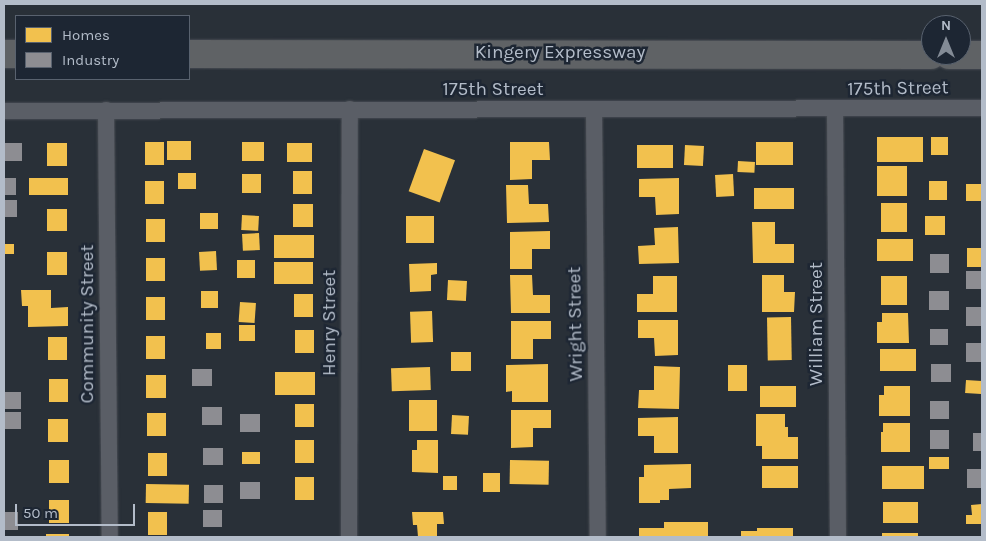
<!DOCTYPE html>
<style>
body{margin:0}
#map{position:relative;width:986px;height:541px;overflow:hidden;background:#293038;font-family:Karla,sans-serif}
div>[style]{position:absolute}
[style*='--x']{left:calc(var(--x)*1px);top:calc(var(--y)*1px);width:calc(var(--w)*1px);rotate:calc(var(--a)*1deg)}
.homes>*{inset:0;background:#f2c14e;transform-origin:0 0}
.industry>*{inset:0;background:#8d8d92;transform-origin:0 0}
.roads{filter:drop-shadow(0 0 1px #484c53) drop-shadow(0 0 1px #484c53)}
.street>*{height:16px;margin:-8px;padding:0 8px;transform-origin:8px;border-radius:8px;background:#5a5e66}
.highway>*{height:28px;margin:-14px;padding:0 14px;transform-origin:14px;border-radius:14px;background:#5f6265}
span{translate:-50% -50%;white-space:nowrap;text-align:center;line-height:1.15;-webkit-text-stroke:5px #1d2633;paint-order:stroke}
.street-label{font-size:19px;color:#b3bcc9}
.frame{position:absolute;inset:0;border:5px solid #b3bcc9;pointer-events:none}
.legend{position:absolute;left:15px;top:15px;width:175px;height:65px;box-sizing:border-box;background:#1d2633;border:1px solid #59626f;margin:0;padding:6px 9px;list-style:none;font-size:15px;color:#b3bcc9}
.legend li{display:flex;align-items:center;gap:10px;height:25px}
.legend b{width:25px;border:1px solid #59626f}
.north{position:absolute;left:921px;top:15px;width:50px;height:50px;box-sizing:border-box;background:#1d2633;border:1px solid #59626f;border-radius:50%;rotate:0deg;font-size:14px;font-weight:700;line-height:20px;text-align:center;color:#b3bcc9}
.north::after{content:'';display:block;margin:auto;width:18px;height:22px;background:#838b96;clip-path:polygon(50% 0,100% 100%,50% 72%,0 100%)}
.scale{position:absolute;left:15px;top:504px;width:120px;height:22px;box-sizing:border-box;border:2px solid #b3bcc9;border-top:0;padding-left:6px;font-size:15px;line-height:18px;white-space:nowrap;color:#b3bcc9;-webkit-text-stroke:4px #1d2633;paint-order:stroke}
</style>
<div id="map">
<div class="homes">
<i style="left:923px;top:137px;width:25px;height:46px;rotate:90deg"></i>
<i style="left:931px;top:137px;width:17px;height:18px"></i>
<i style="left:167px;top:141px;width:24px;height:19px"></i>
<i style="left:145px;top:142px;width:19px;height:23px"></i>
<i style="left:242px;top:142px;width:22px;height:19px"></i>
<i style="clip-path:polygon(510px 142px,549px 142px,550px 160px,532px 160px,532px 179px,510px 180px)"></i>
<i style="left:793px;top:142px;width:23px;height:37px;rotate:90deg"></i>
<i style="left:47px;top:143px;width:20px;height:23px"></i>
<i style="left:287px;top:143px;width:25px;height:19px"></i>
<i style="left:637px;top:145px;width:36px;height:23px"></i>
<i style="left:685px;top:145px;width:19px;height:20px;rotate:3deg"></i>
<i style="left:424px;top:149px;width:33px;height:45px;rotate:20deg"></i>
<i style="left:738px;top:161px;width:17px;height:11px;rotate:3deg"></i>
<i style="left:877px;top:166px;width:30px;height:30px"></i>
<i style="left:293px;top:171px;width:19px;height:23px"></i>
<i style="left:178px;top:173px;width:18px;height:16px"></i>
<i style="left:242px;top:174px;width:19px;height:19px"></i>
<i style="left:733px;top:174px;width:22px;height:18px;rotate:87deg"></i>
<i style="left:68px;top:178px;width:17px;height:39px;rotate:90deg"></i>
<i style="clip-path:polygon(679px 178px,679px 214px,656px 215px,655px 197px,639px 197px,639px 179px)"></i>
<i style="left:145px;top:181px;width:19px;height:23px"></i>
<i style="left:947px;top:181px;width:19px;height:18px;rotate:90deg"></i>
<i style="left:966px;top:184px;width:16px;height:17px"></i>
<i style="clip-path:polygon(506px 185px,528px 185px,529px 204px,548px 204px,549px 222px,507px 223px)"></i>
<i style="left:754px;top:188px;width:40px;height:21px"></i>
<i style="left:881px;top:203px;width:26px;height:29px"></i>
<i style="left:293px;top:204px;width:20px;height:23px"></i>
<i style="left:47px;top:209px;width:20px;height:22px"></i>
<i style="left:200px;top:213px;width:18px;height:16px"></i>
<i style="left:242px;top:215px;width:17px;height:15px;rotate:3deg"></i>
<i style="left:406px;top:216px;width:28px;height:27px"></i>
<i style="left:925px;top:216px;width:20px;height:19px"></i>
<i style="left:146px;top:219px;width:19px;height:23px"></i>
<i style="clip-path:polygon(752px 222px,775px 222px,775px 244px,794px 244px,794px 263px,753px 263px)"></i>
<i style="clip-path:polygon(678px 227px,679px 263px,639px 264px,638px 246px,655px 245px,654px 228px)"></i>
<i style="clip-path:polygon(550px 231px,550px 249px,532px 249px,532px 269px,510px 269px,510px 232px)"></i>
<i style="left:259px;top:233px;width:17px;height:17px;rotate:87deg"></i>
<i style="left:314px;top:235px;width:23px;height:40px;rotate:90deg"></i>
<i style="left:913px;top:239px;width:22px;height:36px;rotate:90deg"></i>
<i style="left:4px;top:244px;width:10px;height:10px"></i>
<i style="left:982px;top:248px;width:19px;height:15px;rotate:90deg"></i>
<i style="left:216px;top:251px;width:19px;height:17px;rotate:87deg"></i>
<i style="left:47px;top:252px;width:20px;height:23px"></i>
<i style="left:146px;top:258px;width:19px;height:23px"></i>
<i style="left:237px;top:260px;width:18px;height:18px"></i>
<i style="left:274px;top:262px;width:39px;height:22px"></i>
<i style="clip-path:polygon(437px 263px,437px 274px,431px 275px,431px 291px,410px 292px,409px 264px)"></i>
<i style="clip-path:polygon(510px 275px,532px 275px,533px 295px,550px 295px,550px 313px,511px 313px)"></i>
<i style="clip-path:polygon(762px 275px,784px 275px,784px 292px,795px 292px,794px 312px,762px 312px)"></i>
<i style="clip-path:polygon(653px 276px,677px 276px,677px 312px,637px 312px,637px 294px,653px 294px)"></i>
<i style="left:881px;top:276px;width:26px;height:29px"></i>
<i style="left:448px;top:280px;width:19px;height:20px;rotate:3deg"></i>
<i style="clip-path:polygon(21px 290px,51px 290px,51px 308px,68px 307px,68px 326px,28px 327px,28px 306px,22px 306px)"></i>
<i style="left:201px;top:291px;width:17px;height:17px"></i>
<i style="left:294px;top:294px;width:19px;height:23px"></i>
<i style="left:146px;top:297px;width:19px;height:23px"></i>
<i style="left:240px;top:302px;width:16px;height:20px;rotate:4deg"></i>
<i style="left:432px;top:311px;width:31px;height:22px;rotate:88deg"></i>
<i style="clip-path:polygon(882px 313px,908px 313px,909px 343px,877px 343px,877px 322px,882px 322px)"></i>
<i style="left:791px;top:317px;width:43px;height:24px;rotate:89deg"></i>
<i style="clip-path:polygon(638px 320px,678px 320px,678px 355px,655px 356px,654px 338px,638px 338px)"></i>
<i style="clip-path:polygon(511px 321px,551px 321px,551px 339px,533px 339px,533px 359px,511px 359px)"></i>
<i style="left:239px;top:325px;width:16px;height:16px"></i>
<i style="left:314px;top:330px;width:23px;height:19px;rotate:90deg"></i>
<i style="left:221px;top:333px;width:16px;height:15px;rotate:90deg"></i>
<i style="left:146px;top:336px;width:19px;height:23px"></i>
<i style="left:67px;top:337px;width:23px;height:19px;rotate:90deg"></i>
<i style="left:880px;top:349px;width:36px;height:22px"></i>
<i style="left:451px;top:352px;width:20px;height:19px"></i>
<i style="clip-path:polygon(548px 364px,548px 402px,512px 402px,512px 391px,506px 392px,506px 365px)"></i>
<i style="left:728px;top:365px;width:19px;height:26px"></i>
<i style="clip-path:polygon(654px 366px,680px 367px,679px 409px,638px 408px,639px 390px,654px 390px)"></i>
<i style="left:430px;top:367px;width:23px;height:39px;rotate:88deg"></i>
<i style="left:275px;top:372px;width:40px;height:23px"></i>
<i style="left:146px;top:375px;width:20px;height:23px"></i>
<i style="left:49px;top:379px;width:19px;height:23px"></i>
<i style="left:966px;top:380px;width:16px;height:13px;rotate:4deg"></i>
<i style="left:760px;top:386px;width:36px;height:21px"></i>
<i style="clip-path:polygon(884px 386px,910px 386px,910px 416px,879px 416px,879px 395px,884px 395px)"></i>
<i style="left:409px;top:400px;width:28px;height:31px"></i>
<i style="left:295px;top:404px;width:19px;height:23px"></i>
<i style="clip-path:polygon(511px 410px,551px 410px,551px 428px,533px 428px,533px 447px,511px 448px)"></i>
<i style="left:147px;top:413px;width:19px;height:23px"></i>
<i style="clip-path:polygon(756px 414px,785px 414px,785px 427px,788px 427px,788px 437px,798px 437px,798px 459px,762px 459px,762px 446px,756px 446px)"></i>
<i style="left:452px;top:415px;width:17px;height:19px;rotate:3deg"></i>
<i style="clip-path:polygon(678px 417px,678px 453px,654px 453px,654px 436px,638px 436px,638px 418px)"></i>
<i style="left:48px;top:419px;width:20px;height:23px"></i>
<i style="clip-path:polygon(883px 423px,910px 423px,910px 452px,881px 452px,881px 432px,883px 432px)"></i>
<i style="left:295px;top:440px;width:19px;height:23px"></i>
<i style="clip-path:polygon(417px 440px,438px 440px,438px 473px,412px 472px,412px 450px,417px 450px)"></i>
<i style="left:242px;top:452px;width:18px;height:12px"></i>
<i style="left:148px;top:453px;width:19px;height:23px"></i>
<i style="left:929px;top:457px;width:20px;height:12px"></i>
<i style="left:49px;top:460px;width:20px;height:23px"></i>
<i style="left:510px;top:460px;width:39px;height:24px;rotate:1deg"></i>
<i style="clip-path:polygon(691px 464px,691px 488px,669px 489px,669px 500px,660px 500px,660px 503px,639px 503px,639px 477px,644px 477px,644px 465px)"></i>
<i style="left:762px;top:466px;width:36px;height:22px"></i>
<i style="left:882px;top:466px;width:42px;height:23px"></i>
<i style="left:483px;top:473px;width:17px;height:19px"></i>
<i style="left:443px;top:476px;width:14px;height:14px"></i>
<i style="left:295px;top:477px;width:19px;height:23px"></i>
<i style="left:146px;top:484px;width:43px;height:19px;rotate:1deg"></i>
<i style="left:49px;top:500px;width:20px;height:23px"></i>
<i style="left:883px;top:502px;width:35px;height:21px"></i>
<i style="clip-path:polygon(982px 504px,982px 524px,966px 524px,966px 515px,972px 515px,971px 505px)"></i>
<i style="left:148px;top:512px;width:19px;height:23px"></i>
<i style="clip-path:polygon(412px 512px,443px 512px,444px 524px,437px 524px,437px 537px,418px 537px,417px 525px,413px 525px)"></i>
<i style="clip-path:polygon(664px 522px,708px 522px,708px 537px,639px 537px,639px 528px,664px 528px)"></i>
<i style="clip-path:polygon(757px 528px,793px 528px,793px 537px,741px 537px,741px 531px,757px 531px)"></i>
<i style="left:882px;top:533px;width:36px;height:4px"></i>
<i style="left:46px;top:534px;width:23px;height:3px"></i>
</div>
<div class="industry">
<i style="left:4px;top:143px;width:18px;height:18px"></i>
<i style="left:4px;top:178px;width:12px;height:17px"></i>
<i style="left:4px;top:200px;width:13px;height:17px"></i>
<i style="left:949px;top:254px;width:19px;height:19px;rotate:90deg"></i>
<i style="left:966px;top:271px;width:16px;height:18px"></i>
<i style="left:929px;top:291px;width:20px;height:19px"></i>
<i style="left:966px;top:307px;width:16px;height:19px"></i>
<i style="left:930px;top:329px;width:18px;height:16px"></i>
<i style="left:966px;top:343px;width:16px;height:19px"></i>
<i style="left:931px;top:364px;width:20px;height:18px"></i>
<i style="left:192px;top:369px;width:20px;height:17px"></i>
<i style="left:4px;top:392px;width:17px;height:17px"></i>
<i style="left:930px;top:401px;width:19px;height:18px"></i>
<i style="left:202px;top:407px;width:20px;height:18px"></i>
<i style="left:4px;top:412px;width:17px;height:17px"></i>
<i style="left:240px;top:414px;width:20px;height:18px"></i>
<i style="left:949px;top:430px;width:19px;height:19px;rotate:90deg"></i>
<i style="left:973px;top:433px;width:9px;height:18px"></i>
<i style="left:203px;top:448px;width:20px;height:17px"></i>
<i style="left:967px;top:469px;width:15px;height:19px"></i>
<i style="left:240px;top:482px;width:20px;height:17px"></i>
<i style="left:204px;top:485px;width:19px;height:18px"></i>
<i style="left:203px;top:510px;width:19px;height:17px"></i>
<i style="left:4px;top:512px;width:14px;height:18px"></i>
</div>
<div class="roads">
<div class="street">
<i style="--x:106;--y:110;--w:427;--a:89.5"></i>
<i style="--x:594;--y:110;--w:427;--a:89.5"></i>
<i style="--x:835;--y:110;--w:427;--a:89.6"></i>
<i style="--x:4;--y:111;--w:978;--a:-0.18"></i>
<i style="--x:349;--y:537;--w:428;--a:-89.9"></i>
</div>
<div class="highway">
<i style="--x:4;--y:54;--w:12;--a:0"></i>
<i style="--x:189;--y:54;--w:742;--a:0.08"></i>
<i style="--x:949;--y:55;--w:33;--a:0"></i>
</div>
</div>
<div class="street-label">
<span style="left:560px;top:53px">Kingery Expressway</span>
<span style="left:898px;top:89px;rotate:-1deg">175th Street</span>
<span style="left:493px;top:90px">175th Street</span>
<span style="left:330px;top:323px;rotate:-90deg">Henry Street</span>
<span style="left:88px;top:324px;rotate:-90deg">Community Street</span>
<span style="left:576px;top:324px;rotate:-91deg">Wright Street</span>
<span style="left:817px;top:324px;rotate:-90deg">William Street</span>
</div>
<div class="frame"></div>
<ul class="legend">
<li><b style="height:14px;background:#f2c14e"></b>Homes</li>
<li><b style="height:14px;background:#8d8d92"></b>Industry</li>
</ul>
<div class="north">N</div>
<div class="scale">50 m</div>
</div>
